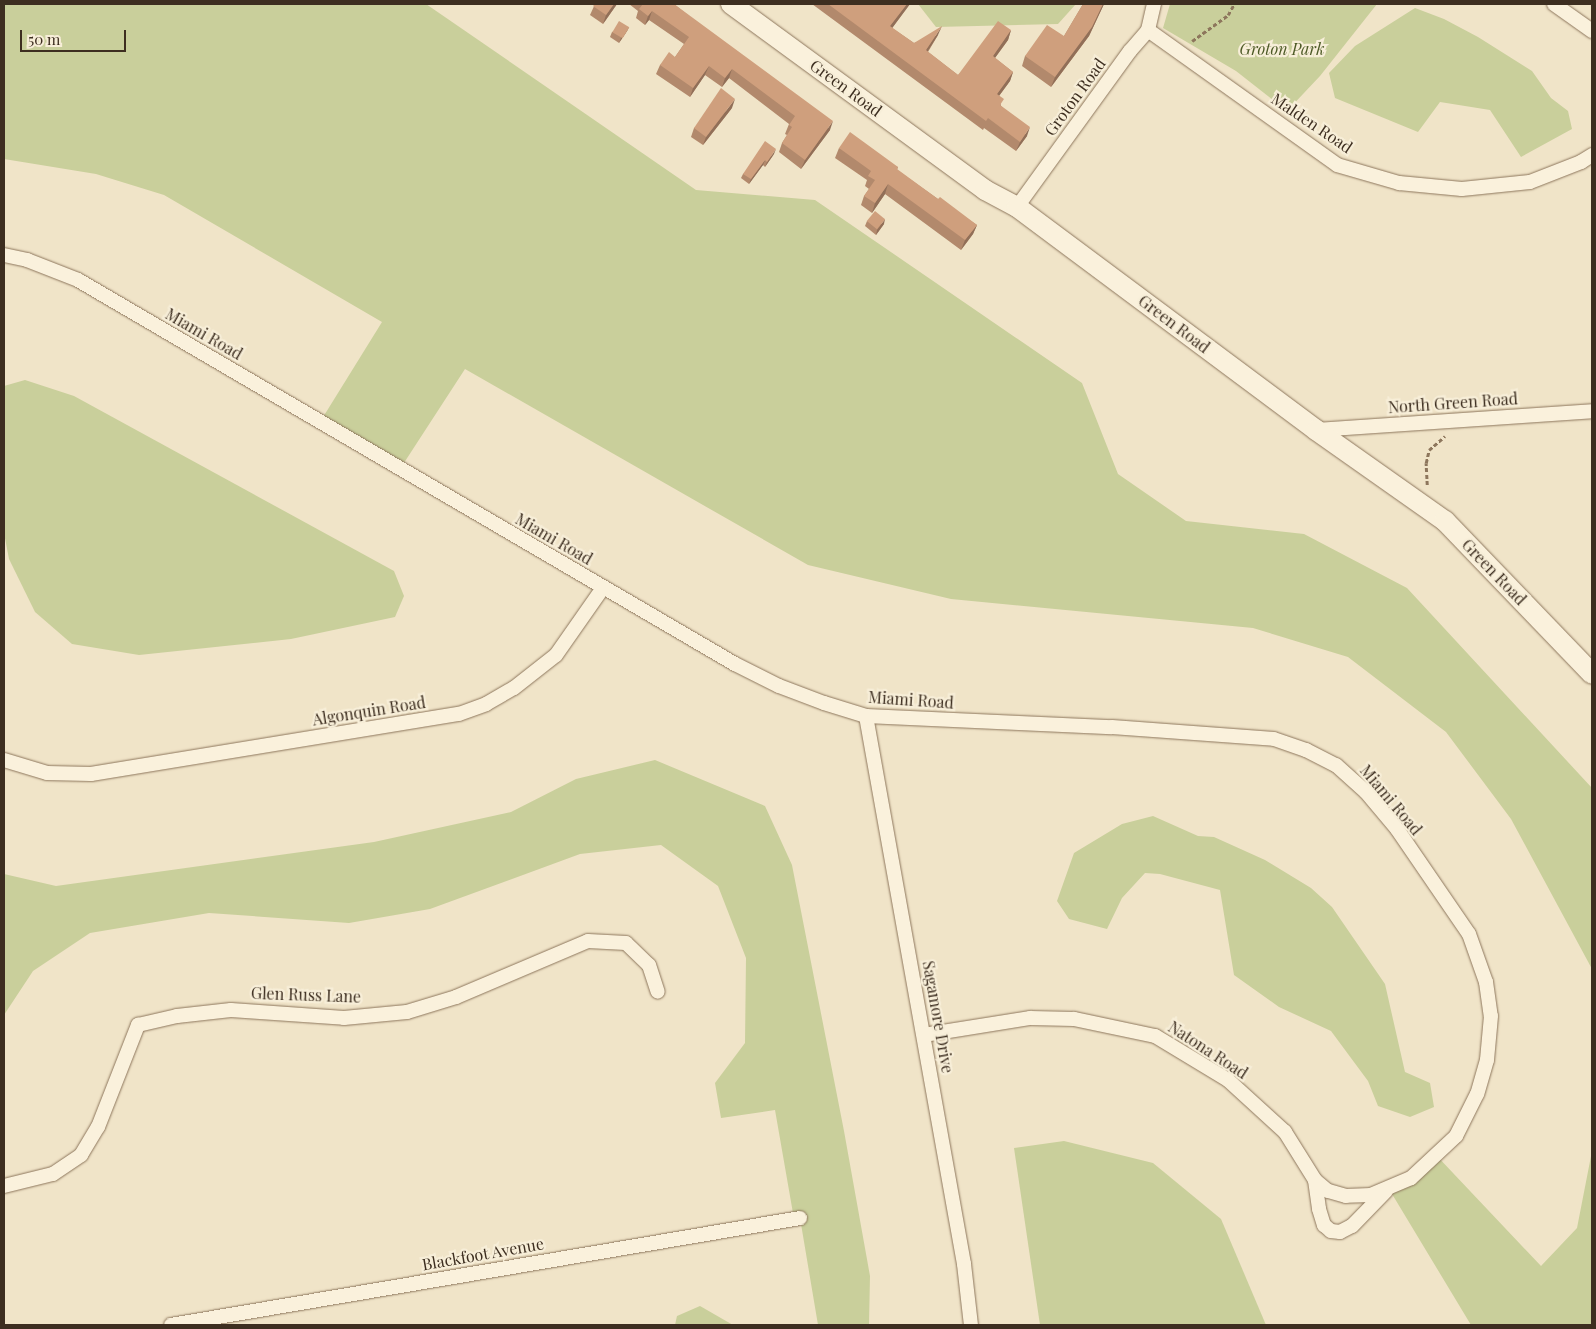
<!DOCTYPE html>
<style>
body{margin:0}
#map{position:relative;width:1596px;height:1329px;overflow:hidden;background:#f0e4c8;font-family:"Playfair Display",serif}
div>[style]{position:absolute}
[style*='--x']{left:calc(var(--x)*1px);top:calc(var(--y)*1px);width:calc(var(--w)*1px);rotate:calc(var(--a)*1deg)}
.green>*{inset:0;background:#c9cf9b}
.path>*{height:2.5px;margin-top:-1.25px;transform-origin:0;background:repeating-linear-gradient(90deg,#8d765c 0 4px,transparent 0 6.5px)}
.roads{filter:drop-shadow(0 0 1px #8d765c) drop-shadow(0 0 1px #8d765c)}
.street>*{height:14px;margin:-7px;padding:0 7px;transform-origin:7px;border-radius:7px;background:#faf1dc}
.secondary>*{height:20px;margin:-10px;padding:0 10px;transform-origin:10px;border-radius:10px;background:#faf1dc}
.wall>*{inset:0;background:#b2896c}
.shaded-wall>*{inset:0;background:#916f58}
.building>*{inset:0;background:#cf9f7d;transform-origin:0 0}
span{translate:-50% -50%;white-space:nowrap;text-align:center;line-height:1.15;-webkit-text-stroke:4.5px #f7eed8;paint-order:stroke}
.park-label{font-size:16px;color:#4d5a26;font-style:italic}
.street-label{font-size:16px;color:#3d2e20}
.frame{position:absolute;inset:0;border:5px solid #3d2e20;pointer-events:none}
.scale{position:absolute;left:20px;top:30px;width:106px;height:22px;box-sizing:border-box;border:2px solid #3d2e20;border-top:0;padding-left:6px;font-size:15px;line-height:18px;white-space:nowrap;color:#3d2e20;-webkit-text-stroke:4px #f7eed8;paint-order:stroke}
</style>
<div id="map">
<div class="green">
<i style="clip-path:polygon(4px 4px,426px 4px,696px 190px,815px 200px,1082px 383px,1118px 474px,1186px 521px,1304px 534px,1407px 588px,1592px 788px,1592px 969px,1511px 819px,1446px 732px,1348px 657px,1253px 628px,951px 599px,808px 565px,465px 369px,400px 469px,320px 422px,382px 322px,164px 195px,96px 174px,4px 159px)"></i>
<i style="clip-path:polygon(918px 4px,1076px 4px,1058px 24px,936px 27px)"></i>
<i style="clip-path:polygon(1170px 4px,1377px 4px,1320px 76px,1287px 111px,1236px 71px,1163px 28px)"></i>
<i style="clip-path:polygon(1415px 8px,1444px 19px,1478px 37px,1532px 71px,1551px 98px,1568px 111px,1572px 129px,1521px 157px,1490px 110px,1440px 102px,1418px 132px,1335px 98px,1329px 73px,1355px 46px)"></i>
<i style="clip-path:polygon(25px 380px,74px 396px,394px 571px,404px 596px,395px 617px,291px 639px,139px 655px,72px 644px,35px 612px,9px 559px,4px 533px,4px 386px)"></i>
<i style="clip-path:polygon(655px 760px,765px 806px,792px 865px,844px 1131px,870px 1276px,869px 1325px,818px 1325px,800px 1218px,794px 1219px,775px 1110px,721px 1118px,715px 1083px,745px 1043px,746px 958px,718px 886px,661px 845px,580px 854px,430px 909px,349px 923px,209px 913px,90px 933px,33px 971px,4px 1015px,4px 874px,56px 886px,374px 842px,511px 812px,576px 779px)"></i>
<i style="clip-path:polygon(1153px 816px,1198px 836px,1214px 837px,1265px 860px,1311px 888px,1332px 907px,1385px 984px,1405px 1072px,1430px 1083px,1434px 1107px,1410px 1117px,1378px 1106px,1368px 1081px,1331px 1031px,1279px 1007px,1234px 975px,1220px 890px,1160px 874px,1145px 873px,1122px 898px,1107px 929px,1069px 919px,1057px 901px,1074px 853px,1122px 824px)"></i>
<i style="clip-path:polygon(1064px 1141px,1153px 1163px,1221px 1219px,1266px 1325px,1040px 1325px,1014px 1148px)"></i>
<i style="clip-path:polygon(1592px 1151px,1592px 1325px,1471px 1325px,1389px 1189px,1436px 1155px,1541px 1266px,1577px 1228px)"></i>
<i style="clip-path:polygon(700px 1306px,733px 1325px,675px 1325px,677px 1316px)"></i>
</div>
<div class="path">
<i style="--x:1192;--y:41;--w:44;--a:-35.8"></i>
<i style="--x:1228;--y:15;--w:13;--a:-61"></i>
<i style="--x:1427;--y:485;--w:22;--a:-93"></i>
<i style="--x:1426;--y:463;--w:13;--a:-77"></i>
<i style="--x:1429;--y:450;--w:21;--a:-41"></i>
</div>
<div class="roads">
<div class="street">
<i style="--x:1554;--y:4;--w:47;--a:35.4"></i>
<i style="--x:1148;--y:30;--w:232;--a:35.5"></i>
<i style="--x:1337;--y:165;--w:65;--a:16.2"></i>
<i style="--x:1399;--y:183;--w:63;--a:5.4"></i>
<i style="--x:1462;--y:189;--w:68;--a:-5.9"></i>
<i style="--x:1530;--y:182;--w:55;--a:-21.4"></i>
<i style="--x:1581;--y:162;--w:13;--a:-32"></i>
<i style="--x:1017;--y:207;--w:193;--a:-54.1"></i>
<i style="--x:1130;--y:51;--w:28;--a:-49"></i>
<i style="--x:1148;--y:30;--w:27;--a:-77"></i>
<i style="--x:4;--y:255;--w:24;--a:12"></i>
<i style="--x:27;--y:260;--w:55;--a:21.4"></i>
<i style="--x:78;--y:280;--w:761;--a:30.31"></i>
<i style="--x:735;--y:664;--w:49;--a:26.6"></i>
<i style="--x:779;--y:686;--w:48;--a:20.7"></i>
<i style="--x:824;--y:703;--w:44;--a:17.2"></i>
<i style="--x:866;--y:716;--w:246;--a:2.6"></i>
<i style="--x:1112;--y:727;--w:162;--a:4.2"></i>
<i style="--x:1274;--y:739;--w:34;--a:19"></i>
<i style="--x:1306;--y:750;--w:34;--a:27"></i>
<i style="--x:1336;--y:765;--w:40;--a:42"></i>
<i style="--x:1366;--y:792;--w:48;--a:50"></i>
<i style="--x:1397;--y:829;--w:127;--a:55.6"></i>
<i style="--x:1469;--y:934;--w:51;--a:70.5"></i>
<i style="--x:1486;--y:982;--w:34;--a:82"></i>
<i style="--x:1491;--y:1016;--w:44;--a:95.2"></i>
<i style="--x:1487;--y:1060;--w:35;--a:106"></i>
<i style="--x:1477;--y:1094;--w:47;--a:116.6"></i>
<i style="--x:1456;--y:1136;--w:62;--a:137"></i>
<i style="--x:1411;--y:1178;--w:43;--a:157"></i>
<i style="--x:1371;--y:1195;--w:25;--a:178"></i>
<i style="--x:1346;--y:1196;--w:19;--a:-164"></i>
<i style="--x:1328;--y:1191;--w:17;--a:-140"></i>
<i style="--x:1315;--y:1180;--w:57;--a:-122"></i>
<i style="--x:1285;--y:1132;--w:77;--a:-137.6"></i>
<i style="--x:1228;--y:1080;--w:85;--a:-148.9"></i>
<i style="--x:1155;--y:1036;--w:83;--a:-168.1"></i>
<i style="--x:1074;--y:1019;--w:44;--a:-178.7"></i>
<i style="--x:1030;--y:1018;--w:107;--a:170.9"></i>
<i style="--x:1316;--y:430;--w:277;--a:-3.9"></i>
<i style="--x:866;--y:716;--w:557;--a:79.86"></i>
<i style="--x:964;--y:1264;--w:61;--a:83.5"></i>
<i style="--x:4;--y:760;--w:45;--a:16.8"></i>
<i style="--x:47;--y:773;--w:44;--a:1.3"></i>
<i style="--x:91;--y:774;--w:373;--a:-9.3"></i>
<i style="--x:459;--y:714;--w:29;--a:-20"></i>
<i style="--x:486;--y:704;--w:32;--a:-30"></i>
<i style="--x:514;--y:688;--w:53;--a:-38.2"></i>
<i style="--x:556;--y:655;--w:82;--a:-55"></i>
<i style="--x:1315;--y:1180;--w:29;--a:82"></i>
<i style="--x:1319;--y:1209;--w:17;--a:73"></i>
<i style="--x:1324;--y:1225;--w:9;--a:41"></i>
<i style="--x:1331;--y:1231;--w:9;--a:6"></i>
<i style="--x:1340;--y:1232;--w:13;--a:-27"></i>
<i style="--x:1352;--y:1226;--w:49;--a:-45.8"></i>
<i style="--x:4;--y:1186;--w:50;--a:-13.8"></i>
<i style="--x:53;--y:1174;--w:34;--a:-34"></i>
<i style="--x:81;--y:1155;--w:33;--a:-59"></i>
<i style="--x:98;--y:1127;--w:110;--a:-68.6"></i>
<i style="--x:138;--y:1025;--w:40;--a:-13"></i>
<i style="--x:177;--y:1016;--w:54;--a:-6.3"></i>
<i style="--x:231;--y:1010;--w:113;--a:4"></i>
<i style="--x:344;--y:1018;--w:63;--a:-5.4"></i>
<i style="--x:407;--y:1012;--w:51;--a:-17"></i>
<i style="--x:456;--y:997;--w:143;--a:-23"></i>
<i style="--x:588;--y:941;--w:38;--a:3"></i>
<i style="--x:626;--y:943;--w:32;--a:44"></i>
<i style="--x:649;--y:965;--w:28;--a:72"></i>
<i style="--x:171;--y:1325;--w:638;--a:-9.65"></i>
</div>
<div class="secondary">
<i style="--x:731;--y:4;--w:315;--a:36.2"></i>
<i style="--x:985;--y:190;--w:36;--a:28"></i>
<i style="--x:1017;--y:207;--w:373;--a:36.7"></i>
<i style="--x:1316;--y:430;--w:158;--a:35.2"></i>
<i style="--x:1445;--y:521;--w:212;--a:46.1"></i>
</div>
</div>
<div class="wall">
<i style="clip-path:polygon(595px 4px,617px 4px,603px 24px,590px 15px)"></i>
<i style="clip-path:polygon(629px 4px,674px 4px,830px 130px,801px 169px,779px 152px,782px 143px,787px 135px,785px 134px,789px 124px,729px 78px,722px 87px,705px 75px,690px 97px,656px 74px,660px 65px,675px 57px,684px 44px,649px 20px,645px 25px,636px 18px,638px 11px)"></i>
<i style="clip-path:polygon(812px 4px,910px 4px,892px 28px,914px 43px,938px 35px,928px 52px,958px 75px,1011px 30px,1008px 40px,995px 58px,1013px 72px,1010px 81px,999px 96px,1001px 106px,1027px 136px,1016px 151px,984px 128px,983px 130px)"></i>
<i style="clip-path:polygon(1083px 4px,1107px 4px,1106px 5px,1104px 4px,1089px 36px,1051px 87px,1022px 66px,1025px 56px,1064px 36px)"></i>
<i style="clip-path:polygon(629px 27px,627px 31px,619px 43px,610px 37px,612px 32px)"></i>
<i style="clip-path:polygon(732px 108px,703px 145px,691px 137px,694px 128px)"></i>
<i style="clip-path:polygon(839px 148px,898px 167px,897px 170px,938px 199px,977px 225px,973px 234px,961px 250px,885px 194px,872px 213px,861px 205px,864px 196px,869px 189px,865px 186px,867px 180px,835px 158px)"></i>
<i style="clip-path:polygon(774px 154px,765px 167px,763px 165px,749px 184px,741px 178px,743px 174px)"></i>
<i style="clip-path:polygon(867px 221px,884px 224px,876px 235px,865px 226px)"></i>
</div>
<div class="shaded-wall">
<i style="clip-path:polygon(614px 4px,617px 4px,603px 24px,606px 15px)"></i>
<i style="clip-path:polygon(907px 4px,910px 4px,887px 35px,890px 26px)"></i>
<i style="clip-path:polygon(1103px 4px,1104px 4px,1089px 36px,1051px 87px,1055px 77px)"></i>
<i style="clip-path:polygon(652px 11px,649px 20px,645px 25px,648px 16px)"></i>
<i style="clip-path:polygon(942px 26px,938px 35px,922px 60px,926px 50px)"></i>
<i style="clip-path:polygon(629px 27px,627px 31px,619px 43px,621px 38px)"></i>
<i style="clip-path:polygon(1011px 30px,1008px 40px,989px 66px,993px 56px)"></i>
<i style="clip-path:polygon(709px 66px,705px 75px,690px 97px,693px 88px)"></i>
<i style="clip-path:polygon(732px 69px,729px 78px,722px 87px,725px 78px)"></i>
<i style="clip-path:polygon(1013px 72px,1010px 81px,993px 104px,997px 94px)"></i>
<i style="clip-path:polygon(735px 99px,732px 108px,703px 145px,706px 137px)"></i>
<i style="clip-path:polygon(833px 121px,830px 130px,801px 169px,805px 160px)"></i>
<i style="clip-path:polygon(1030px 127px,1027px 136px,1016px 151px,1020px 142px)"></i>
<i style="clip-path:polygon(776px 149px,774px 154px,765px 167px,767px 162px)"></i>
<i style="clip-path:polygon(765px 160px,763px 165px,749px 184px,751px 179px)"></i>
<i style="clip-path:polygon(888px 184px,885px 194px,872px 213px,875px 203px)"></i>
<i style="clip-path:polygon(885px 219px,884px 224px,876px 235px,877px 230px)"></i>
<i style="clip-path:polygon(977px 225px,973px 234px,961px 250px,965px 240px)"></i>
</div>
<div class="building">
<i style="clip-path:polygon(595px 4px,614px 4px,606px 15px,593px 6px)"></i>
<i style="clip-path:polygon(643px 4px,674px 4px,833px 121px,805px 160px,782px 143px,792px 127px,789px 125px,795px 116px,732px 69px,725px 78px,709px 66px,693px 88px,660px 65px,669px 52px,675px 57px,689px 37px,652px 11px,648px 16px,639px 9px)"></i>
<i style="clip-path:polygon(828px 4px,907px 4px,890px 26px,914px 43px,942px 26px,926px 50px,958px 75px,998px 21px,1011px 30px,993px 56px,1013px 72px,997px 94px,1004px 99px,1000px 105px,1030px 127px,1020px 142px,988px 118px,986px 121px)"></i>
<i style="clip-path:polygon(1083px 4px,1103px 4px,1092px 27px,1055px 77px,1025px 56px,1047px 25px,1064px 36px)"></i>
<i style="left:619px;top:21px;width:12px;height:13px;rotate:31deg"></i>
<i style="clip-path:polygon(721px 88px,735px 99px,706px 137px,694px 128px)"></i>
<i style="clip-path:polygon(850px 132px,898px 167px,897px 169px,938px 199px,940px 197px,977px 225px,965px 240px,888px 184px,875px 203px,864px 196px,875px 180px,868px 176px,871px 171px,839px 148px)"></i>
<i style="clip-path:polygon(765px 141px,776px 149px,767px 162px,765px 160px,751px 179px,743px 174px)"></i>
<i style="left:875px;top:211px;width:13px;height:13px;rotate:39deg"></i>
</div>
<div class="park-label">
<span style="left:1282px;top:49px">Groton Park</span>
</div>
<div class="street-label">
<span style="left:846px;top:88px;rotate:36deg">Green Road</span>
<span style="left:1075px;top:97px;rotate:-54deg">Groton Road</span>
<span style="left:1312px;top:123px;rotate:34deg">Malden Road</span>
<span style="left:1174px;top:324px;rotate:37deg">Green Road</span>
<span style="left:204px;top:334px;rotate:30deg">Miami Road</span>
<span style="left:1453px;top:403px;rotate:-4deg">North Green Road</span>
<span style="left:554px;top:539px;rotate:30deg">Miami Road</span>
<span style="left:1494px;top:572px;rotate:46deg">Green Road</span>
<span style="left:911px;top:700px;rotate:4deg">Miami Road</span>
<span style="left:369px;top:711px;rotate:-9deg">Algonquin Road</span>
<span style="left:1391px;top:800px;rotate:50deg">Miami Road</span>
<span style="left:306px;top:995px;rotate:2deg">Glen Russ Lane</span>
<span style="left:938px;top:1017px;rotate:80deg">Sagamore Drive</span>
<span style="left:1208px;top:1050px;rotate:33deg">Natona Road</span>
<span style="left:483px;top:1254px;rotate:-10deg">Blackfoot Avenue</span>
</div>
<div class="frame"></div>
<div class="scale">50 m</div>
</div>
